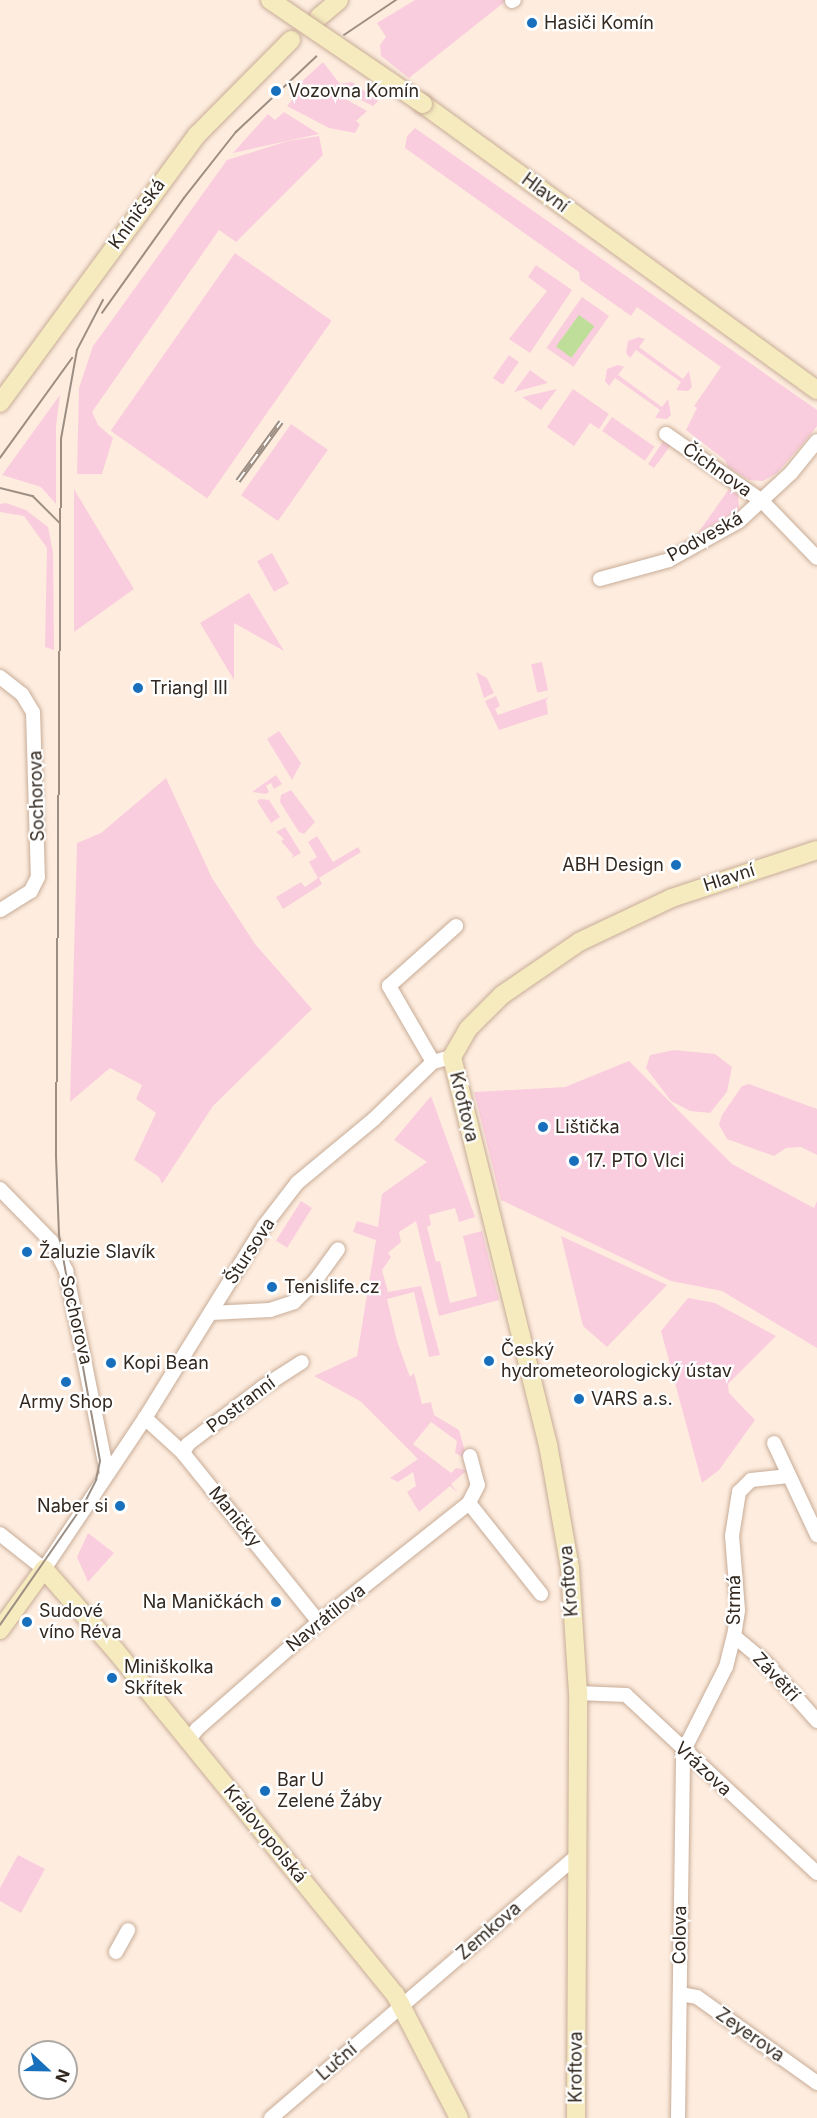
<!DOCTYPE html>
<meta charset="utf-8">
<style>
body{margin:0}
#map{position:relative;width:817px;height:2118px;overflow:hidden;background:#feeddf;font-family:Inter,sans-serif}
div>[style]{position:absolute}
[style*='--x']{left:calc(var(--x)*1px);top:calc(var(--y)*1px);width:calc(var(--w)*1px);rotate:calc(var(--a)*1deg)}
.green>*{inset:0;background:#facdde;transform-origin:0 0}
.water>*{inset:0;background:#bede99;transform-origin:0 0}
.roads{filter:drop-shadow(0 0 2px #c8ac97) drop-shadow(0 0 2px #c8ac97)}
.street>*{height:14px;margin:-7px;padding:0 7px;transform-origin:7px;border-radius:7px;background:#fff}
.secondary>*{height:18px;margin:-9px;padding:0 9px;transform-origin:9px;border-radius:9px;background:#f5ebbe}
.tram>*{height:1.5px;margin:-0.75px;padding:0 0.75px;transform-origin:0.75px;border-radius:0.75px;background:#9c8e83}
.rail>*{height:6px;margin-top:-3px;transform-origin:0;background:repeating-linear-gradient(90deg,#fff 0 11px,#9c8e83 0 22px);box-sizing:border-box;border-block:2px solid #9c8e83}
.bridges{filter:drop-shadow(0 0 2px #c8ac97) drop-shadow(0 0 2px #c8ac97)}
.secondary-bridge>*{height:18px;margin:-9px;padding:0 9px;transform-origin:9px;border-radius:9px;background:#f5ebbe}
.dots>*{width:16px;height:16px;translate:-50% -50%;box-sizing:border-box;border:3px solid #fff;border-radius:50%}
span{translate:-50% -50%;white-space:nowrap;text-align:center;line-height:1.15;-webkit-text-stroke:4.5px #fff;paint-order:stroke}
.poi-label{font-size:18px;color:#32281f}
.left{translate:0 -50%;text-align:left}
.right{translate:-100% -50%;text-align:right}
.street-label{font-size:18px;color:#32281f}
.north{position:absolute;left:18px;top:2040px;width:60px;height:60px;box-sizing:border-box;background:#fff;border:2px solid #ada9a5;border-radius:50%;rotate:112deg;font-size:16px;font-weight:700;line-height:24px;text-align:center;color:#32281f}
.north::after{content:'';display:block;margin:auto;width:21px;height:27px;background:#1870bd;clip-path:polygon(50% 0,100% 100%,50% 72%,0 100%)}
</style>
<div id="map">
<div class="green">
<i style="clip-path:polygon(415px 0,507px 0,409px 78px,381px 56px,380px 45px,386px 37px,377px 23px)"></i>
<i style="clip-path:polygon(323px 62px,340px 84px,352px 82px,378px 101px,373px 106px,333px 86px,299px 84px)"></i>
<i style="clip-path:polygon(317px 91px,342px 97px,367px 111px,356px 121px,360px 124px,355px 133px,329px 128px,287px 106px,298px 93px)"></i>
<i style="clip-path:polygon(284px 112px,319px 134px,233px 153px,268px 114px,275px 120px)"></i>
<i style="clip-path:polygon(415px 128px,817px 410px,817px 426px,811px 434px,777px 473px,763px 481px,749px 480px,728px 467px,725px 460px,686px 430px,697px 408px,694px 406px,721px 367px,637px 307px,631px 316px,580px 280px,579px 272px,405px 148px,407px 136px)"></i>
<i style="clip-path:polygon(319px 136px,323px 155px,236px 242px,219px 230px,92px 412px,98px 425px,113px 438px,102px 474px,77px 474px,79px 388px,93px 346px,112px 320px,227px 160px,288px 141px)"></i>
<i style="left:235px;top:253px;width:118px;height:217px;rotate:35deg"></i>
<i style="clip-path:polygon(536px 265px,572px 290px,530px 353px,509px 339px,547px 291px,528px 277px)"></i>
<i style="left:582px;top:297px;width:33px;height:62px;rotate:35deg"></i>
<i style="clip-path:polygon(639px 337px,645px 339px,639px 347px,683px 379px,689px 371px,692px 387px,688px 391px,676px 390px,681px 382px,636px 350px,630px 358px,626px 353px,628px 341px)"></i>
<i style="left:509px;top:355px;width:12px;height:28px;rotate:35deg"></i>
<i style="clip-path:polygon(618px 365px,624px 367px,618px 375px,662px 407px,668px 399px,671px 415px,667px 419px,655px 418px,660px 410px,615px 378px,609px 386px,605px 381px,607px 369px)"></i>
<i style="clip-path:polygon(530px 370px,548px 383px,514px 392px)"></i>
<i style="clip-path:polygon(557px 389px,541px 410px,522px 397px)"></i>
<i style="clip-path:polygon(573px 389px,609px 414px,599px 429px,590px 423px,574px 446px,547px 427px)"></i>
<i style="clip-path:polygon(60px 395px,56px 426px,56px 504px,41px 487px,2px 475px)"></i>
<i style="left:612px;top:417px;width:52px;height:17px;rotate:35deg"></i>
<i style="left:291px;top:424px;width:45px;height:87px;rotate:35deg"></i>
<i style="clip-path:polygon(664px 440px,671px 445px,654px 468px,648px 464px)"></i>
<i style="clip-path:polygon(74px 489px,134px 589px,74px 632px)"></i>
<i style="clip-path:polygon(729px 489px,738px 495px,739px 510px,698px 533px)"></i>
<i style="clip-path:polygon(6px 503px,26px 510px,48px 527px,53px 552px,54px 650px,45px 647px,47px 548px,24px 516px,0 512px,0 504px)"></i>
<i style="left:272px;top:553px;width:35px;height:17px;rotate:61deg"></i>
<i style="clip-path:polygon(249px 593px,284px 651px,234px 623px,234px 680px,200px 623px)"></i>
<i style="left:542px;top:662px;width:29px;height:11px;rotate:78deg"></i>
<i style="clip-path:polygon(476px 672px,487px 678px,494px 693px,484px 698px)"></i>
<i style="clip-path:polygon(496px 696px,500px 706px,495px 709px,498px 715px,549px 697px,546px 700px,548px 714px,499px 730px,485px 701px)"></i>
<i style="clip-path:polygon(279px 731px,301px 763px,292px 780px,267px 739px)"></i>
<i style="clip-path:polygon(276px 775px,282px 784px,274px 789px,271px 783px,266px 786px,269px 792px,266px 794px,252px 792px)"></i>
<i style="clip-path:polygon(166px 778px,212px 878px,255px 944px,312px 1009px,213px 1106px,162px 1184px,159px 1177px,134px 1160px,156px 1113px,136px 1099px,142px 1085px,110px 1068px,70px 1102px,77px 843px,101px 833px)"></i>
<i style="clip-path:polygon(291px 790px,315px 822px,304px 834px,299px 832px,280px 802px,281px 795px)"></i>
<i style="clip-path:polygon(260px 799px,269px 800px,280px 817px,271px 823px,257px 801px)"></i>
<i style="clip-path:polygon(285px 827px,301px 853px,292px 858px,293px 855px,281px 841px,284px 839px,276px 832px)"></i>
<i style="clip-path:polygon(317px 836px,333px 862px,358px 847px,361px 852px,319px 878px,322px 884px,283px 909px,276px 897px,301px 882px,305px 887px,318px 878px,309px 862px,317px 857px,308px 842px)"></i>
<i style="clip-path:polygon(674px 1050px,715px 1054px,732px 1067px,727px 1092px,710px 1113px,690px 1111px,671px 1101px,646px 1068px,650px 1055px)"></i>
<i style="clip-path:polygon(629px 1061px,732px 1164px,814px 1208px,817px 1201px,817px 1348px,722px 1291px,671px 1281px,501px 1200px,474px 1092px,565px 1087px)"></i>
<i style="clip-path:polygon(749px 1084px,817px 1109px,817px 1155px,801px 1147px,786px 1148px,774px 1156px,727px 1139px,719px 1125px,722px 1115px,742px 1086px)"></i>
<i style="clip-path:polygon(431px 1096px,475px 1217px,459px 1222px,455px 1208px,429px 1215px,431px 1225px,427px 1227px,436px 1262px,440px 1261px,450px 1303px,477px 1296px,463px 1236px,482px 1231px,499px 1300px,439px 1316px,416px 1221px,399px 1232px,401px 1242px,388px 1253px,391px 1257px,382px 1270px,388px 1292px,421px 1286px,440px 1355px,429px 1357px,414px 1292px,387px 1299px,397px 1341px,410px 1377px,414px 1373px,422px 1404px,431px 1402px,434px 1415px,459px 1430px,467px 1459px,455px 1453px,457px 1441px,431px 1422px,413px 1444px,451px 1473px,456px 1468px,470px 1471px,472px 1480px,465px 1472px,451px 1484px,458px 1493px,450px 1486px,419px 1512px,407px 1492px,416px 1486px,413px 1472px,398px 1482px,390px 1478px,418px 1459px,360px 1401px,314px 1376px,357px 1356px,376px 1240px,353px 1232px,357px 1221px,378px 1227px,382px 1194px,427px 1162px,394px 1140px)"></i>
<i style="left:301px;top:1201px;width:13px;height:47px;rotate:32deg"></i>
<i style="clip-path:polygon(561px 1236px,667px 1285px,607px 1347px,583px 1326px)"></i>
<i style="clip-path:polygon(688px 1298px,715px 1303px,776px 1336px,728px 1384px,729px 1393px,755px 1420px,719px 1470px,702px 1483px,661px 1331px)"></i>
<i style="clip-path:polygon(88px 1533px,114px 1553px,88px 1582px,77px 1557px)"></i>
<i style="clip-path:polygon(18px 1855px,45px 1869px,21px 1913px,0 1901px,0 1888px)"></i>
</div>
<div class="water">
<i style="left:579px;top:315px;width:19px;height:39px;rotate:36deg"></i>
</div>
<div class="roads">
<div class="street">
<i style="--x:512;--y:1;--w:2;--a:-27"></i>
<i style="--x:666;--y:434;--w:117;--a:34.9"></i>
<i style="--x:762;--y:501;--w:79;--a:46"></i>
<i style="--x:600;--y:579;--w:72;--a:-15.4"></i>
<i style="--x:669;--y:560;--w:80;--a:-29.1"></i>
<i style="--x:739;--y:521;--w:71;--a:-42.7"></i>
<i style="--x:791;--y:473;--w:41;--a:-50.9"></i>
<i style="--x:0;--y:677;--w:28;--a:38"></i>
<i style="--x:22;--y:694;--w:21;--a:59"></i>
<i style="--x:33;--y:712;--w:165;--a:88.3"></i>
<i style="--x:38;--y:877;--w:16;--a:117"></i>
<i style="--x:31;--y:891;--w:36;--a:148"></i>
<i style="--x:433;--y:1062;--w:88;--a:-120.1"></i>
<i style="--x:389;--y:986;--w:90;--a:-41.8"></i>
<i style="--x:0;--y:1189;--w:73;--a:45.6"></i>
<i style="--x:51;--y:1241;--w:34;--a:63"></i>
<i style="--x:66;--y:1271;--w:206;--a:78.5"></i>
<i style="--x:211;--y:1313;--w:59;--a:-2.9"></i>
<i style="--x:270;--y:1310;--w:25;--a:-18"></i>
<i style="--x:294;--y:1302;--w:30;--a:-45"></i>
<i style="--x:315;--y:1281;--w:39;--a:-54"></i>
<i style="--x:145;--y:1418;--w:52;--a:42.6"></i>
<i style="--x:183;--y:1453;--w:217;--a:51.2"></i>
<i style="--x:774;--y:1443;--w:102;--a:64.9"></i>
<i style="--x:183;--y:1453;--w:10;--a:-61"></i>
<i style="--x:188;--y:1444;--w:94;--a:-37.2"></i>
<i style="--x:263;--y:1387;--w:46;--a:-32.7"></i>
<i style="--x:470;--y:1456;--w:30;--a:75"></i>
<i style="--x:478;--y:1485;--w:20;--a:117"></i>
<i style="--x:469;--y:1503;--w:116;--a:51.6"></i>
<i style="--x:0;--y:1534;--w:56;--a:38.5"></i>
<i style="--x:44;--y:1569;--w:182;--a:-56.2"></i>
<i style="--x:145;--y:1418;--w:226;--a:-58.2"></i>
<i style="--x:264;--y:1226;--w:54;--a:-52.5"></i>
<i style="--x:297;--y:1183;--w:100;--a:-39.7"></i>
<i style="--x:374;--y:1119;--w:82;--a:-44"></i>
<i style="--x:433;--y:1062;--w:20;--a:-15"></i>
<i style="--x:734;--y:1636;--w:39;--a:40"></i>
<i style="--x:764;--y:1661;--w:80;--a:48.5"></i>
<i style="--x:578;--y:1693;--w:48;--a:2.4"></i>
<i style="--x:626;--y:1695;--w:261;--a:43"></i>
<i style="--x:189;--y:1740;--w:14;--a:-54"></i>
<i style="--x:197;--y:1729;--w:162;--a:-41.3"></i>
<i style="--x:319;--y:1622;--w:191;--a:-38.4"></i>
<i style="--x:116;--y:1952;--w:25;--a:-61"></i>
<i style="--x:680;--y:1994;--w:17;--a:10"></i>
<i style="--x:697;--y:1997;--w:148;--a:35.6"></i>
<i style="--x:271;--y:2118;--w:401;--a:-40.6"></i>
<i style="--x:678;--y:2118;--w:366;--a:-89.2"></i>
<i style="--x:683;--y:1752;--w:95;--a:-63.2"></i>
<i style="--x:726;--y:1667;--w:32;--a:-76"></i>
<i style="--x:734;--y:1636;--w:26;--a:-81"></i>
<i style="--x:738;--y:1610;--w:74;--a:-94.6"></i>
<i style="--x:732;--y:1536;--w:45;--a:-81"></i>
<i style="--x:739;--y:1492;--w:17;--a:-45"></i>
<i style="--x:751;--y:1480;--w:38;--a:-6"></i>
</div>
<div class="secondary">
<i style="--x:319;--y:17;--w:26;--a:-40"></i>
<i style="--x:423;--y:104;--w:487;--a:36"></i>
<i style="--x:0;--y:403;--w:333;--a:-53.7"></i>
<i style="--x:197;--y:135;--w:134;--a:-45.3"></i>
<i style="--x:0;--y:1630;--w:75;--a:-54.2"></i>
<i style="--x:44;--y:1569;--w:108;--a:48.8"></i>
<i style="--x:115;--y:1650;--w:444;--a:50.9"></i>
<i style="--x:395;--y:1994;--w:140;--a:62.7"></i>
<i style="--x:576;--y:2118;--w:425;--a:-89.7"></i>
<i style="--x:578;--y:1693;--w:125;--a:-93.7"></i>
<i style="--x:570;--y:1568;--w:125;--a:-100.1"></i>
<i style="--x:548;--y:1445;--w:400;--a:-103.9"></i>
<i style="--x:452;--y:1057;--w:32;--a:-60"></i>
<i style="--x:468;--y:1029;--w:48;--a:-45"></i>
<i style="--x:502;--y:995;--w:93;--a:-34.5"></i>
<i style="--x:579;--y:942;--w:103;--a:-25.3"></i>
<i style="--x:672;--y:898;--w:153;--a:-18.3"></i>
</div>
</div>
<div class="tram">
<i style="--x:344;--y:35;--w:63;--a:-33.9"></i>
<i style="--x:102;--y:313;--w:141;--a:-54.5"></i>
<i style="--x:184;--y:198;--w:84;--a:-51.8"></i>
<i style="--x:236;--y:132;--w:110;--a:-43.2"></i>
<i style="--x:0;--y:458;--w:123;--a:-54.2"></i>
<i style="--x:0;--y:488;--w:34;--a:14"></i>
<i style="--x:33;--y:496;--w:38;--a:45"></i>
<i style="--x:0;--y:1625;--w:147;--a:-55.2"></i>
<i style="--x:84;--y:1504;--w:27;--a:-63"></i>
<i style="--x:96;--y:1480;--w:19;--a:-78"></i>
<i style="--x:100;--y:1461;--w:230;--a:-100.3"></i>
<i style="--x:59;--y:1235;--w:79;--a:-92.2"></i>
<i style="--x:56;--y:1156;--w:717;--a:-89.6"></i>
<i style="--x:61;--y:439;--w:90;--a:-79.8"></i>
<i style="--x:77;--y:350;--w:56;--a:-62.5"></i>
</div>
<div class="rail">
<i style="--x:238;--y:481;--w:73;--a:-53.9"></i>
</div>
<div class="bridges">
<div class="secondary-bridge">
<i style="--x:270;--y:0;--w:185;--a:34.2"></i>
</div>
</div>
<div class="dots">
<i style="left:532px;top:23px;background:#1870bd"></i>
<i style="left:276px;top:91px;background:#1870bd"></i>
<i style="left:138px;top:688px;background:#1870bd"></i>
<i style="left:676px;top:865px;background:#1870bd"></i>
<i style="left:543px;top:1127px;background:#1870bd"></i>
<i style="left:574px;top:1161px;background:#1870bd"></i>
<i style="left:27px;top:1252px;background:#1870bd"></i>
<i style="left:272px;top:1287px;background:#1870bd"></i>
<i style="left:489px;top:1361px;background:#1870bd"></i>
<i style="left:111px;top:1363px;background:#1870bd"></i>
<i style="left:66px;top:1382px;background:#1870bd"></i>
<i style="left:579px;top:1399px;background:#1870bd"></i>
<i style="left:120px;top:1506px;background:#1870bd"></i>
<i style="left:276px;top:1602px;background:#1870bd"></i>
<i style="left:27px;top:1622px;background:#1870bd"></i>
<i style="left:112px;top:1678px;background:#1870bd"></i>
<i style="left:265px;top:1791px;background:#1870bd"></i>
</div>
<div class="poi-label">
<span class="left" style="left:544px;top:23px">Hasiči Komín</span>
<span class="left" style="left:288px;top:91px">Vozovna Komín</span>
<span class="left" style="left:150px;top:688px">Triangl III</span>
<span class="right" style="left:664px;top:865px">ABH Design</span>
<span class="left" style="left:555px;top:1127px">Lištička</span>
<span class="left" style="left:586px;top:1161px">17. PTO Vlci</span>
<span class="left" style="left:39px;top:1252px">Žaluzie Slavík</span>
<span class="left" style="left:284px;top:1287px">Tenislife.cz</span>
<span class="left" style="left:501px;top:1361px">Český<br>hydrometeorologický ústav</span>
<span class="left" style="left:123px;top:1363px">Kopi Bean</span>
<span class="left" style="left:591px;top:1399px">VARS a.s.</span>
<span style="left:66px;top:1402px">Army Shop</span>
<span class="right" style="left:108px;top:1506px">Naber si</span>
<span class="right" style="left:264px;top:1602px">Na Maničkách</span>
<span class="left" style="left:39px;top:1622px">Sudové<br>víno Réva</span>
<span class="left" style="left:124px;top:1678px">Miniškolka<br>Skřítek</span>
<span class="left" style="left:277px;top:1791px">Bar U<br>Zelené Žáby</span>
</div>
<div class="street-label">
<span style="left:545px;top:193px;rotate:36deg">Hlavní</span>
<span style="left:137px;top:214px;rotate:-54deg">Kníničská</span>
<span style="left:717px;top:470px;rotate:35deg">Čichnova</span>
<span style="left:705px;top:537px;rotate:-29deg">Podveská</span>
<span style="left:37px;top:796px;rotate:-92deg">Sochorova</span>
<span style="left:729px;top:878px;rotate:-18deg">Hlavní</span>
<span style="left:464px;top:1107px;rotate:76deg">Kroftova</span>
<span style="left:250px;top:1251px;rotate:-57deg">Štursova</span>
<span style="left:76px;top:1320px;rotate:77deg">Sochorova</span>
<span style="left:241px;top:1405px;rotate:-37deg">Postranní</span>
<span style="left:235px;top:1517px;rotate:51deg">Maničky</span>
<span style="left:569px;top:1581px;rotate:-95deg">Kroftova</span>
<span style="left:734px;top:1600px;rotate:-90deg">Strmá</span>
<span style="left:326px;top:1618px;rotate:-39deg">Navrátilova</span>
<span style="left:776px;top:1677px;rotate:47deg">Závětří</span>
<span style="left:703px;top:1769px;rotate:43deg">Vrázova</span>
<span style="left:265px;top:1834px;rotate:51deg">Královopolská</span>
<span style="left:489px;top:1931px;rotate:-41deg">Zemkova</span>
<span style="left:680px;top:1935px;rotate:-89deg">Colova</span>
<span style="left:750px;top:2035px;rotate:35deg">Zeyerova</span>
<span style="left:337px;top:2062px;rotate:-41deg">Luční</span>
<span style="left:576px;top:2067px;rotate:-90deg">Kroftova</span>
</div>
<div class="north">N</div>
</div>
